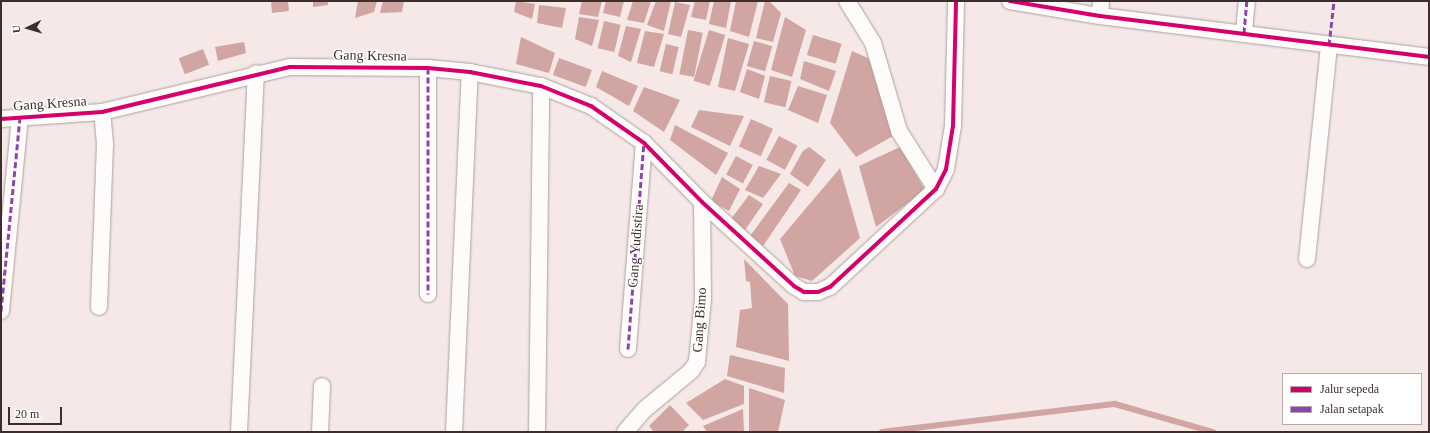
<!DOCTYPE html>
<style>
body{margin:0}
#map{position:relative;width:1430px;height:433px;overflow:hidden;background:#f5e8e7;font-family:Georgia,serif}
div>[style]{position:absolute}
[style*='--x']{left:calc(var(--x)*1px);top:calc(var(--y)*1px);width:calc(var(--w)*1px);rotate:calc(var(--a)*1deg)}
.water>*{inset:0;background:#d0a5a2;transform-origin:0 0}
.stream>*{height:5.5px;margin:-2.75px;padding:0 2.75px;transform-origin:2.75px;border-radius:2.75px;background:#d0a5a2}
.roads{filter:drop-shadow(0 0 1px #aca0a0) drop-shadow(0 0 1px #aca0a0)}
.minor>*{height:16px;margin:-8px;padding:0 8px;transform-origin:8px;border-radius:8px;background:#fefcfb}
.quiet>*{height:3px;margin-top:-1.5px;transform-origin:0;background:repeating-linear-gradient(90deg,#8e44ad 0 6px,transparent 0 9px)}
.cycleway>*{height:4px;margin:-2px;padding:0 2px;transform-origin:2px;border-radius:2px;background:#d6006c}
span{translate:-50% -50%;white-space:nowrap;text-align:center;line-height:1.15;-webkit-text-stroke:3px #fff;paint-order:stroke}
.street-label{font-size:14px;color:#3d2e2d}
.frame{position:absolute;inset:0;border:2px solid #3d2e2d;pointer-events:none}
.legend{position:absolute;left:1282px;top:373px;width:140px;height:52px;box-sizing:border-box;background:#fff;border:1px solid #b1abab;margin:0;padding:5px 7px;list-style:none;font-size:12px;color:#3d2e2d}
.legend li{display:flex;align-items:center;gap:8px;height:20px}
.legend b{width:20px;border:1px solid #b1abab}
.north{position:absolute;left:8px;top:8px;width:40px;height:40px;-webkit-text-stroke:3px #fff;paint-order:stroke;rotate:265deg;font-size:11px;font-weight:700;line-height:16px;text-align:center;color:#3d2e2d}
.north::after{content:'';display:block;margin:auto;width:14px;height:18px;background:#3d2e2d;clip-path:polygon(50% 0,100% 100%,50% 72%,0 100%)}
.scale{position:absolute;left:8px;top:407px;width:54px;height:18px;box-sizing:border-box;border:2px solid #3d2e2d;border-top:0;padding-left:5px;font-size:12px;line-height:14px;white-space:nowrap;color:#3d2e2d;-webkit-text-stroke:3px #fff;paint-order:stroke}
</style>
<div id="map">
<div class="water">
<i style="clip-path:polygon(271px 1px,288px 1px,289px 11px,272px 13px)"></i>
<i style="clip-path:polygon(313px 1px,328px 1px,328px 5px,313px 7px)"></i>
<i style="clip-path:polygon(358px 1px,377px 1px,374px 12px,355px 18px)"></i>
<i style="clip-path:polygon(383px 1px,404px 1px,402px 12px,380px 13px)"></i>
<i style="clip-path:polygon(516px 1px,535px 4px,532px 19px,514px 12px)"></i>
<i style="clip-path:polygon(582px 1px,602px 1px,598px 17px,579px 14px)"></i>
<i style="clip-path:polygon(606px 1px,624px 1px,620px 17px,603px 13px)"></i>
<i style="clip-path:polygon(633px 1px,651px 1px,644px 23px,627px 20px)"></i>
<i style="clip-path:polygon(656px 1px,671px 1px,664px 31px,647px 25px)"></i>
<i style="clip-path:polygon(695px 1px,710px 1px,706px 20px,691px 17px)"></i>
<i style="clip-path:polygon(714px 1px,731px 1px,726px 28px,709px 24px)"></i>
<i style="clip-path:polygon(736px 1px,758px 1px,749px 37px,730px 31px)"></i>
<i style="clip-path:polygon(765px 1px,769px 1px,781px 13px,773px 42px,756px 38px)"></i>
<i style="clip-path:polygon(675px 2px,690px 5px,681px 37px,668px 34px)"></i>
<i style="clip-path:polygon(539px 5px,566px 8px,562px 28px,537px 23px)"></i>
<i style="clip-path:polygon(579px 17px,599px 20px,592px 46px,575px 39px)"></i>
<i style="clip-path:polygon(785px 17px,806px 30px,792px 77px,771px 70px)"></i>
<i style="left:604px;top:21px;width:17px;height:28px;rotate:13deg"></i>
<i style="clip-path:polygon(626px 26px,641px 29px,631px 62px,618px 56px)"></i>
<i style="left:688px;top:30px;width:15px;height:45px;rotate:11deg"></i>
<i style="left:709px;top:30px;width:17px;height:53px;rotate:17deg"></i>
<i style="clip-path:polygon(645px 31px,664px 34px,654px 67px,637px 63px)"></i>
<i style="left:813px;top:35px;width:30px;height:21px;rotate:17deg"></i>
<i style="clip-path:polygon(521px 37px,555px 53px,549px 73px,516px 64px)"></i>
<i style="clip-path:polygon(728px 38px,749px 44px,735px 91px,718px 87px)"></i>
<i style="left:754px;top:41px;width:19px;height:26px;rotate:16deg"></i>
<i style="clip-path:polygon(244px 42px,246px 53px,218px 61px,215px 47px)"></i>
<i style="left:666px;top:44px;width:13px;height:28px;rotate:13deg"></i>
<i style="left:203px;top:49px;width:17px;height:26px;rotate:69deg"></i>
<i style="clip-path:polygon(852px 51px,870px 59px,893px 136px,856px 157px,830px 123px)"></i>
<i style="left:559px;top:58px;width:35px;height:18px;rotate:20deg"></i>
<i style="clip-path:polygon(804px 61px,836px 71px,829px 91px,800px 79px)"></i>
<i style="clip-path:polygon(747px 69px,765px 76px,759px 99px,740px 92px)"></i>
<i style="clip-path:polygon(602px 71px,638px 86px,629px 106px,596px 87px)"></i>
<i style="left:770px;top:76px;width:22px;height:27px;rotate:13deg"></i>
<i style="clip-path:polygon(798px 86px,827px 95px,818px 123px,788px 110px)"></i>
<i style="clip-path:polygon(644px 87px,680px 100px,664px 132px,633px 111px)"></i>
<i style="clip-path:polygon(699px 110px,744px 116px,730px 146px,691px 127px)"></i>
<i style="left:751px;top:119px;width:24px;height:30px;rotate:24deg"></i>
<i style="clip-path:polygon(675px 125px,728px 153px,716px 175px,670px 140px)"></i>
<i style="left:779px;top:136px;width:21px;height:27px;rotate:28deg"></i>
<i style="clip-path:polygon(809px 147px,826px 160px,808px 187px,790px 174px,803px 151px)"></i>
<i style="clip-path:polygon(900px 147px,925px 190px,876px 227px,859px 166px)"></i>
<i style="left:736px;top:156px;width:19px;height:21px;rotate:28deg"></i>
<i style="clip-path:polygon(759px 166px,781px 174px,763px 198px,745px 190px)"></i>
<i style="clip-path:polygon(840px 168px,860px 238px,812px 281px,795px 276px,780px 239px)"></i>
<i style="clip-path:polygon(722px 177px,740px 189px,729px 211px,711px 201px)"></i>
<i style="clip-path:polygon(789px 183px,801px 190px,763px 246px,750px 236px)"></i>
<i style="clip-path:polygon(749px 195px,763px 204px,743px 233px,731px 219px)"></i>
<i style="clip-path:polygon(744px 259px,788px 304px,789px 361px,736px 347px,740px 310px,752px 308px,750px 282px,746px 281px)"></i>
<i style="clip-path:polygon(730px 355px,785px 368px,784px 393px,727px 376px)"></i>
<i style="clip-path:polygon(725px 379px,744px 386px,744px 404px,703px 420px,686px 403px)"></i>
<i style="clip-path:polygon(749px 388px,785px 400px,778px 432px,749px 432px)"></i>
<i style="clip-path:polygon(670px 405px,689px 425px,682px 432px,654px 432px,649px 426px)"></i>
<i style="clip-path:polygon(743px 409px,744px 432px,707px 432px,703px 426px)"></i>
</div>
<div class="stream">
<i style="--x:882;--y:432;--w:235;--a:-6.9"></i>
<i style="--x:1115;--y:404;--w:102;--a:15.9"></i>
</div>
<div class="roads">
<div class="minor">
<i style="--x:847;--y:1;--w:49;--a:58.2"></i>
<i style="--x:873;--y:43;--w:92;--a:73.5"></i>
<i style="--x:899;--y:131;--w:69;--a:57.5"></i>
<i style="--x:1010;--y:1;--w:91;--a:9.5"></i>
<i style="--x:1100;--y:16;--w:332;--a:7.1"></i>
<i style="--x:1100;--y:16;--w:15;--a:-86"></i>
<i style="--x:1244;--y:33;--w:32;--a:-85"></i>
<i style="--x:428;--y:68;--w:226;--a:90"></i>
<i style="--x:1;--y:119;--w:101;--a:-4"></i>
<i style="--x:102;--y:112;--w:193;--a:-13.5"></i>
<i style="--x:290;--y:67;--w:138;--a:0.4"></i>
<i style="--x:428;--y:68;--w:42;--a:5.4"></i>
<i style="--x:470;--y:72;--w:72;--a:11.2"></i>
<i style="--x:541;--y:86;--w:54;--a:21.8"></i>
<i style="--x:591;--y:106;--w:65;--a:34.9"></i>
<i style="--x:644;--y:143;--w:83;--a:45.5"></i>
<i style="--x:702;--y:202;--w:125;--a:42.4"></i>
<i style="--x:794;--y:286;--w:12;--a:31"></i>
<i style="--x:804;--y:292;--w:14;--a:0"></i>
<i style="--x:818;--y:292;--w:13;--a:-23"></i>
<i style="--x:830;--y:287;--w:144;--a:-42.8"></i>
<i style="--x:936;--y:189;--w:22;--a:-63"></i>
<i style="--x:946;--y:169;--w:44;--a:-80.8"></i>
<i style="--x:953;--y:126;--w:125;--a:-88.6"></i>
<i style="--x:1307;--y:259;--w:215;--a:-84.1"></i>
<i style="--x:99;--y:307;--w:163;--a:-87.9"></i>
<i style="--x:105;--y:144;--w:32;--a:-95"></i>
<i style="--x:1;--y:311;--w:196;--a:-84.4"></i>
<i style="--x:628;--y:349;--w:207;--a:-85.6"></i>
<i style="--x:239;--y:432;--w:359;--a:-87.3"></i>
<i style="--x:320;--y:432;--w:46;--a:-87.5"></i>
<i style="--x:454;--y:432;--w:360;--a:-87.5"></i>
<i style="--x:537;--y:432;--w:346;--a:-89.3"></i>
<i style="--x:625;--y:432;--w:29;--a:-49"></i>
<i style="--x:644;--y:410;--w:61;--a:-39.7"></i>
<i style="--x:691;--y:371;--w:11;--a:-56"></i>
<i style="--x:697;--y:362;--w:63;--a:-84.6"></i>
<i style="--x:703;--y:299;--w:97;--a:-90.6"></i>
</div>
</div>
<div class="quiet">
<i style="--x:1244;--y:33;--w:32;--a:-85"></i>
<i style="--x:1329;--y:45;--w:44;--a:-83.5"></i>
<i style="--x:428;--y:68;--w:226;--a:90"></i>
<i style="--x:1;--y:311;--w:196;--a:-84.4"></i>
<i style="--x:628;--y:349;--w:207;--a:-85.6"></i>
</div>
<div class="cycleway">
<i style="--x:1010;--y:1;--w:91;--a:9.5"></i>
<i style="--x:1100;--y:16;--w:332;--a:7.1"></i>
<i style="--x:1;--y:119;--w:101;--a:-4"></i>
<i style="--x:102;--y:112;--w:193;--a:-13.5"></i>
<i style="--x:290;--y:67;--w:138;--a:0.4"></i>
<i style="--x:428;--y:68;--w:42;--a:5.4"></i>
<i style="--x:470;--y:72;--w:72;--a:11.2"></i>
<i style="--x:541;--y:86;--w:54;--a:21.8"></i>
<i style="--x:591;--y:106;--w:65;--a:34.9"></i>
<i style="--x:644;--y:143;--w:83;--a:45.5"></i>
<i style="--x:702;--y:202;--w:125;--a:42.4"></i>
<i style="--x:794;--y:286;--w:12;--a:31"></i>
<i style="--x:804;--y:292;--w:14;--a:0"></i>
<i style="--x:818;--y:292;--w:13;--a:-23"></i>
<i style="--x:830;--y:287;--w:144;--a:-42.8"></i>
<i style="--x:936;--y:189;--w:22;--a:-63"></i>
<i style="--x:946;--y:169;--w:44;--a:-80.8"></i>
<i style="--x:953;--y:126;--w:125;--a:-88.6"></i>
</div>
<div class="street-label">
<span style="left:370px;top:56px;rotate:1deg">Gang Kresna</span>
<span style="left:50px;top:104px;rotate:-4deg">Gang Kresna</span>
<span style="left:636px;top:246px;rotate:-86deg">Gang Yudistira</span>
<span style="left:700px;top:320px;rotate:-86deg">Gang Bimo</span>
</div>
<div class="frame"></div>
<ul class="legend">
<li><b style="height:5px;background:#d6006c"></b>Jalur sepeda</li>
<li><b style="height:5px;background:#8e44ad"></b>Jalan setapak</li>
</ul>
<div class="north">U</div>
<div class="scale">20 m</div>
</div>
